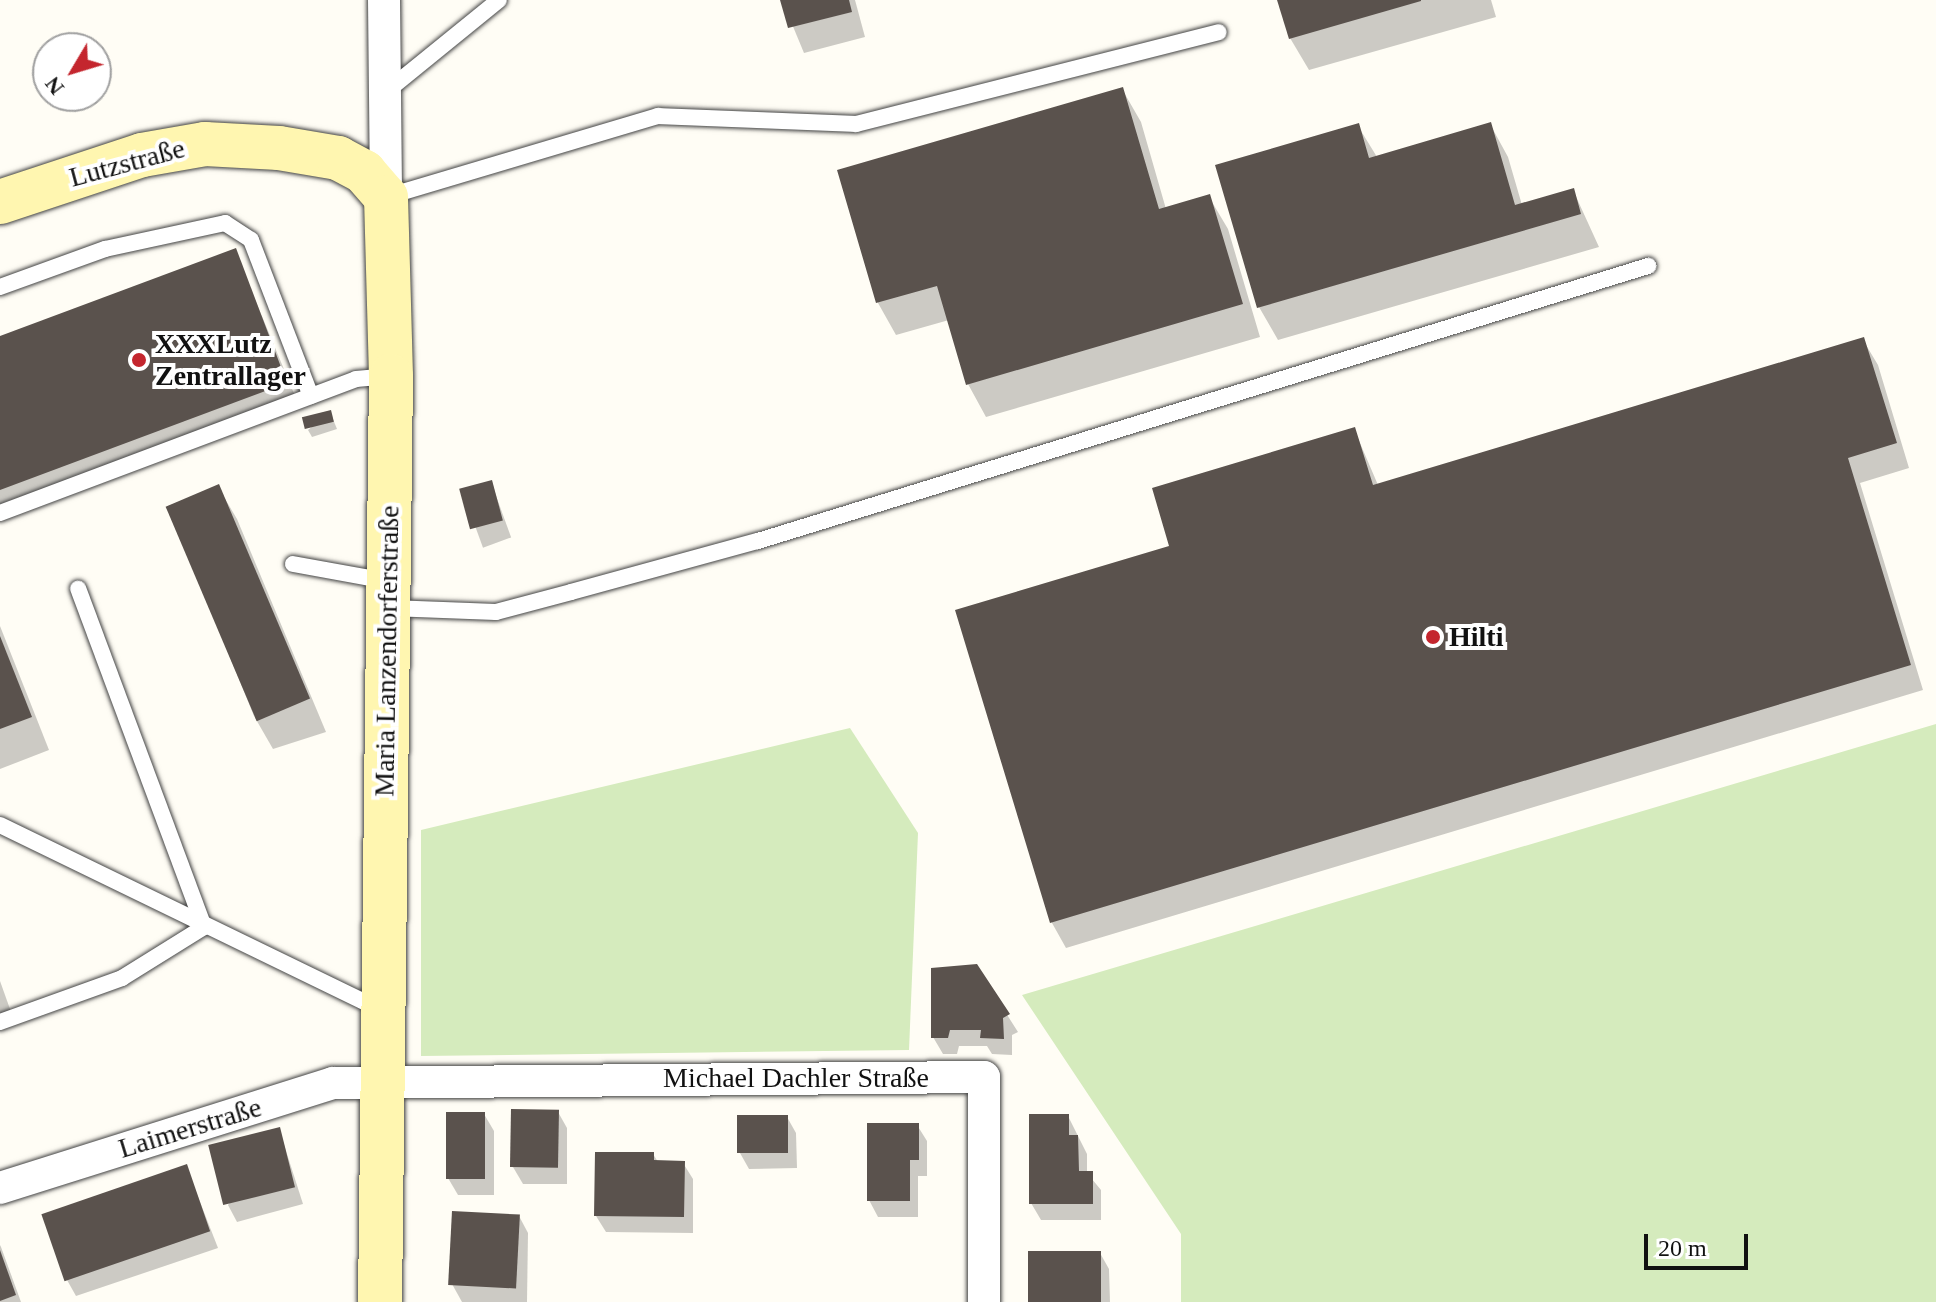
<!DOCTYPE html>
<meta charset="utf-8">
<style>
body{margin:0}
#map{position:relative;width:1936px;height:1302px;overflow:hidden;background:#fffdf5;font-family:Georgia,serif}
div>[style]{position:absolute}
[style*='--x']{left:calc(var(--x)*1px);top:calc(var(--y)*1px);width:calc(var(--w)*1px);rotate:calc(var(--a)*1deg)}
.green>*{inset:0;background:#d5ebbd}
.shadow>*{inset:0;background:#0003;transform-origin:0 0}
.building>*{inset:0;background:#5a524d;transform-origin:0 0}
.roads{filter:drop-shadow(0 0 2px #444) drop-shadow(0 0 2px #444)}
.lane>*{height:16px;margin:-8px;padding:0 8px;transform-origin:8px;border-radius:8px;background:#fff}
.street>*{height:32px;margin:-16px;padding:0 16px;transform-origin:16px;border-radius:16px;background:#fff}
.secondary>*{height:44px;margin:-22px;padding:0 22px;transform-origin:22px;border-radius:22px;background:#fff6b0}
.dots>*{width:22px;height:22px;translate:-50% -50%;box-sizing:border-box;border:4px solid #fff;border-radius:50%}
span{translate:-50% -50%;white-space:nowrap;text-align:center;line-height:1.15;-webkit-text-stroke:8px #fff;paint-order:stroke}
.street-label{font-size:28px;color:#111}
.poi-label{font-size:28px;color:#111;font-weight:700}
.left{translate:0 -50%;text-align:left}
.north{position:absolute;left:32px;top:32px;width:80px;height:80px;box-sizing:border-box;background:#fff;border:2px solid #a0a0a0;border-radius:50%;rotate:232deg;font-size:22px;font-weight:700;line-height:32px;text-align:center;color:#111}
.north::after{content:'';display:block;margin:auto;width:28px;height:36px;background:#c4262e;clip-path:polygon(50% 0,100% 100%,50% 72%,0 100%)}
.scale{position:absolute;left:1644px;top:1234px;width:104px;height:36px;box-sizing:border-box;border:4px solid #111;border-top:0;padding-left:10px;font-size:24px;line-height:28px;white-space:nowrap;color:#111;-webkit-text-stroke:6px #fff;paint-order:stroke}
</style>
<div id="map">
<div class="green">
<i style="clip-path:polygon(1936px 724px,1936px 1302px,1181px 1302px,1181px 1234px,1022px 995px)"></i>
<i style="clip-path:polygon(850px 728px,918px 833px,909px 1050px,421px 1056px,421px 830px)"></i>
</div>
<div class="shadow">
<i style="clip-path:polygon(782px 0,855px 0,865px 37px,804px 53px)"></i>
<i style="clip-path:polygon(1279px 0,1491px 0,1496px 17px,1309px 70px,1290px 38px)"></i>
<i style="clip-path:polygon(1122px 89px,1141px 122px,1166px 209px,1209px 197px,1228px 229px,1260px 337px,986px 417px,968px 384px,949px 320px,896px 335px,878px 303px,839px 171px)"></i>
<i style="clip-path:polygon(1490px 124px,1508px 157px,1522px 205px,1573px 190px,1599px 247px,1278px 340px,1259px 307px,1217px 167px,1358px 126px,1377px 157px)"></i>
<i style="clip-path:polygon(235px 251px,300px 408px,0 520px,0 338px)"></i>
<i style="clip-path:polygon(1863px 340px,1878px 365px,1909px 468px,1860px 483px,1923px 690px,1066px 948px,1052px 923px,957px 611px,1172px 547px,1354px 429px,1378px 485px)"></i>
<i style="clip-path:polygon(330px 412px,337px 429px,312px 437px,308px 430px)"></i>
<i style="left:491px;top:482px;width:59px;height:30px;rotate:70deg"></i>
<i style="clip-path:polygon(218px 487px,237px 519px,326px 732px,273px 749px,254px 716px,168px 506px)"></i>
<i style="clip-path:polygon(0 626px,49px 750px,0 769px)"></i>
<i style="clip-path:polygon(976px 966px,1018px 1032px,1012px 1035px,1012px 1055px,992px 1054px,987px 1046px,959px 1046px,957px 1054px,943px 1054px,933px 1037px)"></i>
<i style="clip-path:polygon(0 981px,15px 1023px,0 1028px)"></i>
<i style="clip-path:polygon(558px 1112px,567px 1128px,567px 1184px,523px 1184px,513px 1167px)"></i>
<i style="clip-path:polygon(484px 1114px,494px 1131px,494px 1195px,458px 1195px,448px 1178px)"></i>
<i style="clip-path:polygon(1068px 1116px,1087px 1154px,1087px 1173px,1101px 1190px,1101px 1220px,1041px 1220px,1031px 1203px)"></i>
<i style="clip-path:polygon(787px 1117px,796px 1133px,797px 1168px,749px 1169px,740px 1153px)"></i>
<i style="clip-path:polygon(917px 1125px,927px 1141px,927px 1176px,918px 1176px,918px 1217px,878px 1217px,869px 1200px)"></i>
<i style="clip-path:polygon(279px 1129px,303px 1204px,237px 1222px,228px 1205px)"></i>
<i style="clip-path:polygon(653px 1154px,658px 1162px,683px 1163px,693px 1179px,693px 1233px,606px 1232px,596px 1216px)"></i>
<i style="clip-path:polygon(186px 1166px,218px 1248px,76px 1296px,67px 1280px)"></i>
<i style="clip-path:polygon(519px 1216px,528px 1233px,527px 1302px,462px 1302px,452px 1284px)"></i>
<i style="clip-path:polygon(0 1245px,1px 1247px,21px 1302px,0 1302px)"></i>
<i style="clip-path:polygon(1100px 1253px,1109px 1269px,1110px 1302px,1030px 1302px)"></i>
</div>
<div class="building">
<i style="clip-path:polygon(780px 0,849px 0,852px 12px,788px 28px)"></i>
<i style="clip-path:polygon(1277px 0,1421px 0,1421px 1px,1289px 39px)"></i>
<i style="clip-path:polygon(1123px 87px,1159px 209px,1210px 194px,1243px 304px,966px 385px,937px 286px,876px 303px,837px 170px)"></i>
<i style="clip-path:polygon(1491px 122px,1515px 205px,1574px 188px,1581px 214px,1257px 308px,1215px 165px,1359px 123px,1369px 158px)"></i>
<i style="clip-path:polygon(236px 248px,287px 383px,0 490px,0 336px)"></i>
<i style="clip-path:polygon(1864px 337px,1897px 443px,1848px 458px,1911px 665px,1050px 923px,955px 610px,1169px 546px,1152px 488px,1355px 427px,1373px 485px)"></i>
<i style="left:331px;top:410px;width:12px;height:30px;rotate:76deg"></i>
<i style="left:492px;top:480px;width:42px;height:34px;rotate:75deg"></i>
<i style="left:219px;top:484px;width:233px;height:58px;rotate:67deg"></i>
<i style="clip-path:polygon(0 636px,32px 717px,0 729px)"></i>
<i style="clip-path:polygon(977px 964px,1010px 1014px,1003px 1018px,1004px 1039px,980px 1038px,981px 1030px,950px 1030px,948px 1038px,931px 1038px,931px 968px)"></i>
<i style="left:511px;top:1109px;width:48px;height:58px;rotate:1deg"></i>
<i style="left:446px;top:1112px;width:39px;height:67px"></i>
<i style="clip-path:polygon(1029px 1114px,1069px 1114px,1069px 1135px,1078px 1135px,1079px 1171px,1093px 1171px,1093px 1204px,1029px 1204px)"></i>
<i style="left:737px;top:1115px;width:51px;height:38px"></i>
<i style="clip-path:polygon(867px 1123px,919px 1123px,919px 1160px,910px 1160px,910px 1201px,867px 1201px)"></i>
<i style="left:280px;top:1127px;width:62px;height:74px;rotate:76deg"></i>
<i style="clip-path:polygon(595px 1152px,654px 1152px,654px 1160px,685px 1161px,684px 1217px,594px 1216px)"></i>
<i style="left:187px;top:1164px;width:71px;height:154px;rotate:71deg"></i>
<i style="left:452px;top:1211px;width:68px;height:74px;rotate:3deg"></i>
<i style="clip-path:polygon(0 1250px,16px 1295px,0 1301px)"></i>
<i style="left:1028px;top:1251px;width:73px;height:51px"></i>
</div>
<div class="roads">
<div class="lane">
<i style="--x:387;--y:91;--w:144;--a:-39.1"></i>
<i style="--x:386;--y:197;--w:284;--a:-16.6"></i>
<i style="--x:658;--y:116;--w:198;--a:2.3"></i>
<i style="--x:856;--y:124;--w:374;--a:-14.2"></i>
<i style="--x:0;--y:287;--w:112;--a:-19.9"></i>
<i style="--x:105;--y:249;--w:123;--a:-12.2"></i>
<i style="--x:225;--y:223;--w:31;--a:33"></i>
<i style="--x:251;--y:240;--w:167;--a:69"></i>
<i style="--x:0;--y:513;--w:380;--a:-20.6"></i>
<i style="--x:356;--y:379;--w:34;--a:-5"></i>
<i style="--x:293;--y:564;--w:96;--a:10.3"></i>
<i style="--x:390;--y:608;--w:106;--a:2.2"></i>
<i style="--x:496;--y:612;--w:78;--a:-14.9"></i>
<i style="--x:571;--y:592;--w:194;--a:-15.3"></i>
<i style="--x:758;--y:541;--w:932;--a:-17.17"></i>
<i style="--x:0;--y:825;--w:424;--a:25.9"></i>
<i style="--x:0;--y:1022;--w:130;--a:-19.8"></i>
<i style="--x:122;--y:978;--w:97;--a:-31.9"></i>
<i style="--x:204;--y:927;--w:361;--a:-110.4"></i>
</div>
<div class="street">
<i style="--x:384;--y:0;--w:197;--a:89.4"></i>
<i style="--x:0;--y:1188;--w:349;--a:-17.5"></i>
<i style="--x:333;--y:1083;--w:651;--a:-0.53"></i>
<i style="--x:984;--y:1077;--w:225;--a:90"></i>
</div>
<div class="secondary">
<i style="--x:0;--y:202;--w:150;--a:-18.3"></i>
<i style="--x:142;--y:155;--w:64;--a:-9.9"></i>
<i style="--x:205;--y:144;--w:74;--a:3.1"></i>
<i style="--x:279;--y:148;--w:60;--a:9.6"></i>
<i style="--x:338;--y:158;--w:30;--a:28"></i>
<i style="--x:364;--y:172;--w:33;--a:49"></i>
<i style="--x:386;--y:197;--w:179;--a:88.4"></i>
<i style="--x:391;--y:376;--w:926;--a:90.68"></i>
</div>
</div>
<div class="dots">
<i style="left:139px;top:360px;background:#c4262e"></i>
<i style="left:1433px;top:637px;background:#c4262e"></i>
</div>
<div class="street-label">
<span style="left:127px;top:163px;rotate:-15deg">Lutzstraße</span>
<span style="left:387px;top:651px;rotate:-89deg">Maria Lanzendorferstraße</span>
<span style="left:796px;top:1078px">Michael Dachler Straße</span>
<span style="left:190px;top:1128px;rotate:-17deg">Laimerstraße</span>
</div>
<div class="poi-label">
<span class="left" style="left:155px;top:360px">XXXLutz<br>Zentrallager</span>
<span class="left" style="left:1449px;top:637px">Hilti</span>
</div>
<div class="north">N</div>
<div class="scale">20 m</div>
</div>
